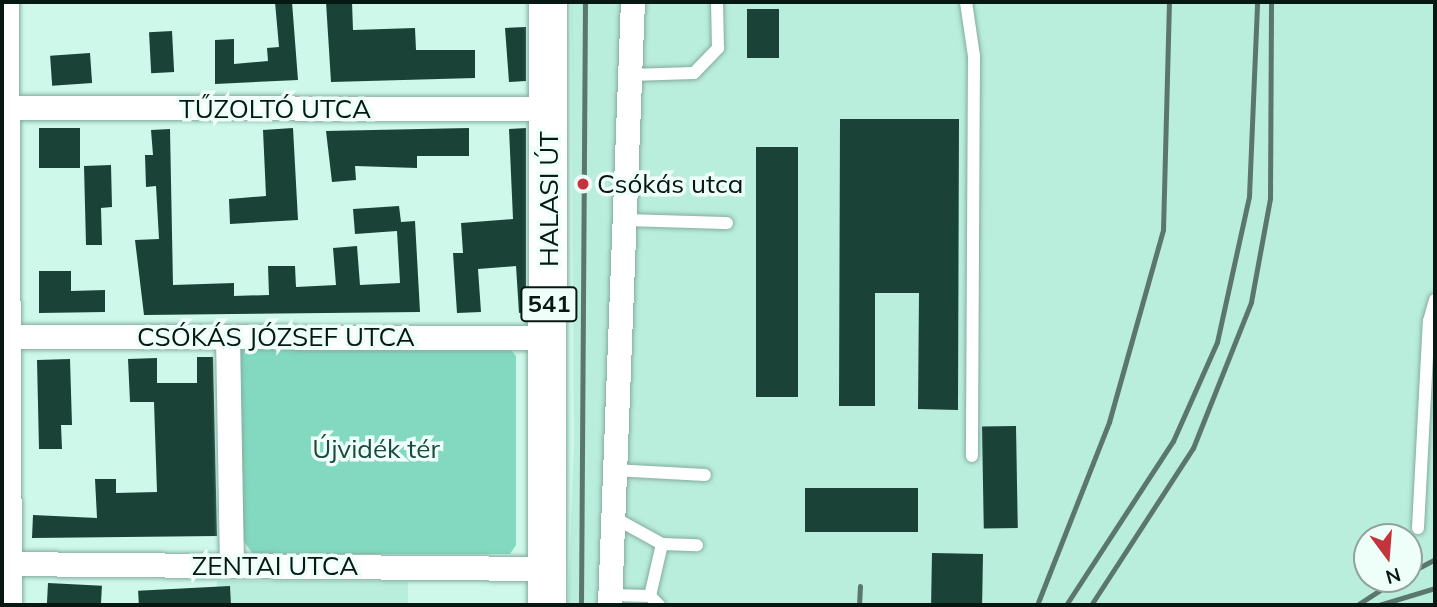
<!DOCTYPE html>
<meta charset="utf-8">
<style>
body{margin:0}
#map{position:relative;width:1437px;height:607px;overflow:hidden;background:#cdf8ea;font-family:Mulish,sans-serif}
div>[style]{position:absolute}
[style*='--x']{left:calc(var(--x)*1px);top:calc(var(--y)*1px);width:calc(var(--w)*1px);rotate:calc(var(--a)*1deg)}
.built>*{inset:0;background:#b9eddc;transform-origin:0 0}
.green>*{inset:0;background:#82d9bf}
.building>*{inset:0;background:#1b4237;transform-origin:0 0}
.roads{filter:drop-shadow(0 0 2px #83ac9f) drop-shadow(0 0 2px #83ac9f)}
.lane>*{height:12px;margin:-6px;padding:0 6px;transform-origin:6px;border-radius:6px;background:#fff}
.street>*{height:24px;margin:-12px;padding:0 12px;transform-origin:12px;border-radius:12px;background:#fff}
.primary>*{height:38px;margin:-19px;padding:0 19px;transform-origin:19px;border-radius:19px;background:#fff}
.rail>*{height:5px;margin:-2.5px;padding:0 2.5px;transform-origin:2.5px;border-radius:2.5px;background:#5b766d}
.dots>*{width:19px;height:19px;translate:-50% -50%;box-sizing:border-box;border:4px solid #eefff9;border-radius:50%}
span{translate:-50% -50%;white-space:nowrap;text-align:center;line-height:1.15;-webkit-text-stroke:7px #eefff9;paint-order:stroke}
.shield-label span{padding:2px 5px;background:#eefff9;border:2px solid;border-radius:5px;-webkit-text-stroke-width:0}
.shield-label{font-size:24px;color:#071712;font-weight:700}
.street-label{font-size:26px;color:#071712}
.poi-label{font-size:26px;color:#071712}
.left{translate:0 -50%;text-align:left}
.park-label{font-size:26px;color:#1c493d}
.frame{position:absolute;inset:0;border:4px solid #071712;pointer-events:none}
.north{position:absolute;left:1353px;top:523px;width:70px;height:70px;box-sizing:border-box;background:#eefff9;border:2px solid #92a29d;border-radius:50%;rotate:164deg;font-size:19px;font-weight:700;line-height:28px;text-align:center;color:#071712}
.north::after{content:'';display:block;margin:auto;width:24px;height:32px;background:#c4343c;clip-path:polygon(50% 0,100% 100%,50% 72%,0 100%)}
</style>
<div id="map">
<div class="built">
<i style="clip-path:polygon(evenodd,571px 2px,1435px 2px,1435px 605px,568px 605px,574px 445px,571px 2px,1367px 537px,1409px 537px,1409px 579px,1367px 579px,1367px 537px)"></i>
<i style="left:408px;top:581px;width:24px;height:191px;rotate:90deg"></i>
</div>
<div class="green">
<i style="clip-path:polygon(242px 343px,507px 346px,516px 356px,516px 545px,510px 554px,253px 554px,240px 536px,235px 355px)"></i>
</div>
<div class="building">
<i style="clip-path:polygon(275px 2px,292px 2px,298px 80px,215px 84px,215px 40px,234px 39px,234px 64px,268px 61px,267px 48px,279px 47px)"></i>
<i style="clip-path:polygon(326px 2px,352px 2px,353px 30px,415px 28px,416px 50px,475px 50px,475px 78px,331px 82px)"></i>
<i style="left:747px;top:9px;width:32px;height:49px"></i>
<i style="clip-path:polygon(526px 27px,526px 81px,509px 82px,505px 28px)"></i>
<i style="left:172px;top:31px;width:41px;height:23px;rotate:87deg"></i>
<i style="left:90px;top:53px;width:30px;height:40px;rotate:86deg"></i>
<i style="clip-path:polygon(840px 119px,959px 119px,958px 410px,918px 409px,919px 293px,875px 293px,875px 406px,839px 406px)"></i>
<i style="left:80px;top:128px;width:40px;height:41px;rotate:90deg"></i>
<i style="clip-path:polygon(293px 128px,298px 220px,230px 224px,229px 199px,266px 196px,263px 130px)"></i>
<i style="clip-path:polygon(469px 128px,469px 156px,417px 156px,417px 168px,355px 166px,356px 180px,332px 182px,326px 131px)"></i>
<i style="clip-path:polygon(526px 128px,526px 312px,519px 313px,516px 266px,478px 269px,481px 312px,457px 313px,453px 253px,463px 253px,461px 223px,513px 219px,509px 129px)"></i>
<i style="clip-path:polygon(170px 129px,173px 285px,234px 283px,234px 296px,269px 295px,268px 266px,295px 266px,296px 287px,336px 285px,333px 248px,357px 246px,360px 285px,400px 283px,397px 231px,355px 234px,353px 209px,399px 206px,401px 222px,415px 221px,420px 312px,144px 315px,135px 240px,159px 239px,156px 186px,146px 187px,145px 155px,153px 155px,151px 130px)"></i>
<i style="left:756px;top:147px;width:42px;height:250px"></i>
<i style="clip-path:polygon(111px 165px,112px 207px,101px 208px,102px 245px,86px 245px,84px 166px)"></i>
<i style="clip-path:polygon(39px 271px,71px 271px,71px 291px,105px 290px,105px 312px,39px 313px)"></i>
<i style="clip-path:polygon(197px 357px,213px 357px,217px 536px,32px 538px,33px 515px,97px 518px,95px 479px,116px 479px,116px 493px,157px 492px,154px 402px,130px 402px,128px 359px,157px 358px,157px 383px,197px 383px)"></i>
<i style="clip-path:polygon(70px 359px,72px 425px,61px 425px,62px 449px,39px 449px,37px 360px)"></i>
<i style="left:1016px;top:426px;width:102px;height:34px;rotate:89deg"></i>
<i style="left:918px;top:488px;width:44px;height:113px;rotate:90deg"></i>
<i style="left:932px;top:553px;width:51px;height:52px;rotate:1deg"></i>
<i style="left:48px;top:583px;width:54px;height:22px;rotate:3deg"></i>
<i style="left:230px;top:586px;width:19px;height:92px;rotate:87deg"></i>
</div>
<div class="roads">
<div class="lane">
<i style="--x:966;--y:2;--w:55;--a:81.6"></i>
<i style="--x:974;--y:56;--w:400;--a:90.3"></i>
<i style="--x:630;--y:75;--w:64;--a:-1.8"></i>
<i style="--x:694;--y:73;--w:35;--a:-46"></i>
<i style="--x:718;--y:48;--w:46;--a:-91.2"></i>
<i style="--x:624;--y:220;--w:103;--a:1.7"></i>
<i style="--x:613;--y:470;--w:92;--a:3.1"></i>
<i style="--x:613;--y:517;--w:56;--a:28.9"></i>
<i style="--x:662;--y:544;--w:35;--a:2"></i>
<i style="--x:1418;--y:528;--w:207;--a:-87"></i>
<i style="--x:1429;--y:321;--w:22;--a:-74"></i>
<i style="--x:610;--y:595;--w:40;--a:1.4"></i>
<i style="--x:650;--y:596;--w:13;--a:45"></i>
<i style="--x:650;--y:596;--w:53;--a:-77"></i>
</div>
<div class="street">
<i style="--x:7;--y:2;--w:603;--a:89.71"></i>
<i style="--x:2;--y:108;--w:546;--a:0.1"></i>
<i style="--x:2;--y:337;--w:548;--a:0.1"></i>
<i style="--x:228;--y:337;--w:229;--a:89"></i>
<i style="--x:2;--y:564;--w:545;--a:0.53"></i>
<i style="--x:610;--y:605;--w:603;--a:-87.82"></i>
</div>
<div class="primary">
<i style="--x:547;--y:605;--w:603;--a:-89.9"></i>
</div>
</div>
<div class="rail">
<i style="--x:1409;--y:573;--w:30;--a:-28"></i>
<i style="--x:581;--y:605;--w:603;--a:-89.62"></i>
<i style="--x:859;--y:605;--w:19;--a:-87"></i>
<i style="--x:1037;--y:605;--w:197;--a:-68.5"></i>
<i style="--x:1109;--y:422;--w:199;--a:-74.3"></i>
<i style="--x:1163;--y:230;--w:228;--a:-88.5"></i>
<i style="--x:1066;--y:605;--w:196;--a:-56.9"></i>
<i style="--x:1173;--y:441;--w:108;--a:-66"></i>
<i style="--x:1217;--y:342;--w:149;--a:-77.6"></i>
<i style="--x:1249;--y:196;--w:194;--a:-87.6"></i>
<i style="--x:1091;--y:605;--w:187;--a:-57"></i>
<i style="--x:1193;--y:448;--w:157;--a:-68.3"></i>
<i style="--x:1251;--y:302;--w:106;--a:-79.6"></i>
<i style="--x:1270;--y:198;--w:196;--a:-89.7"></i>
<i style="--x:1357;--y:605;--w:48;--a:-33"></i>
<i style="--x:1379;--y:605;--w:59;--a:-16.9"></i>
</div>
<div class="dots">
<i style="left:583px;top:184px;background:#c4343c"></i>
</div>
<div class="shield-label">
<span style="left:549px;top:304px">541</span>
</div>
<div class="street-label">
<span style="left:275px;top:109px">TŰZOLTÓ UTCA</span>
<span style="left:549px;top:199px;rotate:-90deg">HALASI ÚT</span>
<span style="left:276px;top:337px">CSÓKÁS JÓZSEF UTCA</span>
<span style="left:275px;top:566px">ZENTAI UTCA</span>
</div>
<div class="poi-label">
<span class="left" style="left:597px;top:184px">Csókás utca</span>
</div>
<div class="park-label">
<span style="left:376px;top:449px">Újvidék tér</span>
</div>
<div class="frame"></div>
<div class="north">N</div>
</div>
